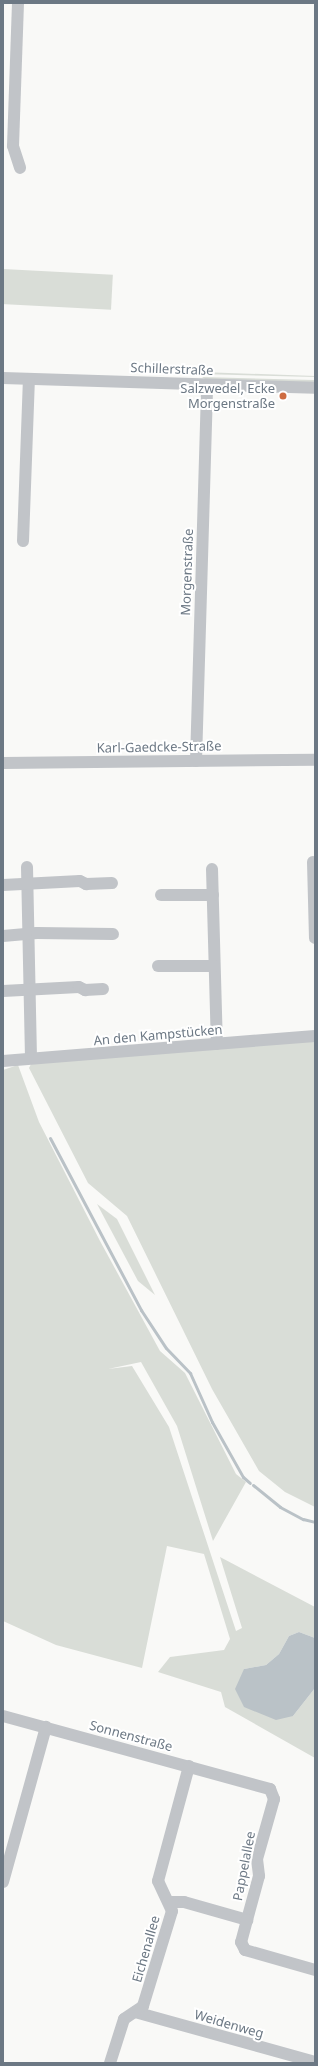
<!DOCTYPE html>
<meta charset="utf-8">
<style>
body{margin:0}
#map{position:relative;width:318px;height:2066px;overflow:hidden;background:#f9f9f7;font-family:"Noto Sans",sans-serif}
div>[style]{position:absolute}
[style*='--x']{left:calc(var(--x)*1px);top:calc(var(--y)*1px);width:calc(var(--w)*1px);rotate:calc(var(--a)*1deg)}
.green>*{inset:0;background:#d9ddd7;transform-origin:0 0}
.water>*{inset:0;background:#bac2c7}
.stream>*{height:3px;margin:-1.5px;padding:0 1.5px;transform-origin:1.5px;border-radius:1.5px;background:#bac2c7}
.minor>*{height:12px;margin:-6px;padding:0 6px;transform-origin:6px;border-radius:6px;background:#c1c4c8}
.dots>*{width:11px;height:11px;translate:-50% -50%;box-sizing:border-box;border:2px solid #fff;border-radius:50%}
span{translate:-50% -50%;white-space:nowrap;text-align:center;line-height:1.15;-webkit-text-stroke:4px #fff;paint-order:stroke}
.street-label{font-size:13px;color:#6c7884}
.poi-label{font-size:13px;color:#6c7884}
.right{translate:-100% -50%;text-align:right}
.frame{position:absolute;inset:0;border:4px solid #6c7884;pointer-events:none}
</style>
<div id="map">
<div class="green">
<i style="left:3px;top:269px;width:110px;height:35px;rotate:3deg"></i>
<i style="clip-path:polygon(201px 372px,315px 376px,315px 377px,200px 374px)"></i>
<i style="clip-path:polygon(202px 377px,315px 380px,315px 383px,205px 379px)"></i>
<i style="clip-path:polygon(315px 1040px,315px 1507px,285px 1492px,259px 1471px,212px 1389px,127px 1216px,88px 1183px,29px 1068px,32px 1062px)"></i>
<i style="clip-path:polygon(18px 1065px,39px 1122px,100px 1241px,160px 1351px,185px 1373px,236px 1474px,246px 1482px,213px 1541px,177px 1426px,141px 1362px,108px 1369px,132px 1366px,169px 1427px,236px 1631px,242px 1628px,220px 1557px,315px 1607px,315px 1638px,299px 1632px,289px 1636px,279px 1654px,266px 1665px,244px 1669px,293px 1716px,315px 1688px,315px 1758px,225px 1707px,221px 1692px,158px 1672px,170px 1657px,224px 1650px,230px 1639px,204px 1554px,167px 1546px,142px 1668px,56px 1645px,3px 1621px,3px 1070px)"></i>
<i style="clip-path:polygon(97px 1204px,117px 1219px,155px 1295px,138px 1281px)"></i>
</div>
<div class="water">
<i style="clip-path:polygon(299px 1632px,315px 1638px,315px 1688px,293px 1716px,276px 1720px,244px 1707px,235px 1689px,244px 1669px,266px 1665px,279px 1654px,289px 1636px)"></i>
</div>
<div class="stream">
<i style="--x:50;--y:1138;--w:195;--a:62.1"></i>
<i style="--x:141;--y:1310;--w:45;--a:56.7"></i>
<i style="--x:166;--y:1348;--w:35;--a:46"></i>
<i style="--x:190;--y:1373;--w:54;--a:65.8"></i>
<i style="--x:212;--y:1422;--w:63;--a:60.6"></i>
<i style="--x:243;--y:1477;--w:9;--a:41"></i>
<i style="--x:253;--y:1485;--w:35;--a:39"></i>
<i style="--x:280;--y:1507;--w:26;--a:28"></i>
<i style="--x:303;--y:1519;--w:12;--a:14"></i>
</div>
<div class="minor">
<i style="--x:18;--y:3;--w:143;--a:92"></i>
<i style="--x:13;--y:146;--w:23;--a:72"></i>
<i style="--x:3;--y:378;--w:312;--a:1.8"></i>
<i style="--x:23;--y:541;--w:162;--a:-87.9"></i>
<i style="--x:196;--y:761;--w:376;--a:-88.3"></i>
<i style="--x:3;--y:763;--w:312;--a:-0.6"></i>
<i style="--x:313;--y:862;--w:76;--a:88.5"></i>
<i style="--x:27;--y:867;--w:191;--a:88.8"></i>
<i style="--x:212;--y:869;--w:175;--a:88.4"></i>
<i style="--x:3;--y:885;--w:77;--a:-3"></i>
<i style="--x:80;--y:881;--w:7;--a:27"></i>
<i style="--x:86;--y:884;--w:26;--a:-2"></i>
<i style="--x:161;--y:895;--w:52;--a:0"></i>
<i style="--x:3;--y:936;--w:34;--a:-5"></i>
<i style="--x:37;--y:933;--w:76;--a:0.8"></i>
<i style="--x:158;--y:966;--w:56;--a:0"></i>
<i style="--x:3;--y:991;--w:76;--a:-3"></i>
<i style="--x:79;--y:987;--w:7;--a:27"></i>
<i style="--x:85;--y:990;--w:18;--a:-3"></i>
<i style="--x:3;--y:1061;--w:313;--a:-4.6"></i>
<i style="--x:3;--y:1716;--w:277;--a:15.3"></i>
<i style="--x:270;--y:1789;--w:11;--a:68"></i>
<i style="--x:274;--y:1799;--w:62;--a:105.8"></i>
<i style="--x:257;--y:1859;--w:17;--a:83"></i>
<i style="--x:259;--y:1876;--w:46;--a:105.3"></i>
<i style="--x:3;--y:1882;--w:161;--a:-74.5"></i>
<i style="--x:170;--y:1902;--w:14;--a:0"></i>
<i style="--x:184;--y:1902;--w:66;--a:15.9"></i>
<i style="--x:247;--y:1920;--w:23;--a:105"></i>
<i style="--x:241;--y:1942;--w:9;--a:63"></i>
<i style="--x:245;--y:1950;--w:73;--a:15.9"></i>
<i style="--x:135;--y:2012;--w:187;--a:15.5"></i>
<i style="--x:110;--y:2063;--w:46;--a:-72.3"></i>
<i style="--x:124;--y:2019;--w:23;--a:-34"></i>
<i style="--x:143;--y:2006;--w:99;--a:-73"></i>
<i style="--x:172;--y:1911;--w:33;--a:-115"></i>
<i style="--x:158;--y:1881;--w:119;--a:-74.9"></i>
</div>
<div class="dots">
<i style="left:283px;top:396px;background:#ce6c42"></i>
</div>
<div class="street-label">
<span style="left:172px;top:369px;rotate:2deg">Schillerstraße</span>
<span style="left:187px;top:572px;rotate:-88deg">Morgenstraße</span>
<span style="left:159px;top:747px;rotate:-1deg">Karl-Gaedcke-Straße</span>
<span style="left:158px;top:1035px;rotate:-5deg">An den Kampstücken</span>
<span style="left:131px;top:1736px;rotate:15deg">Sonnenstraße</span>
<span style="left:244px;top:1866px;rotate:-79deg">Pappelallee</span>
<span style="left:146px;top:1949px;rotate:-74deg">Eichenallee</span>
<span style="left:229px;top:2024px;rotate:16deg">Weidenweg</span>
</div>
<div class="poi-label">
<span class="right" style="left:275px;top:396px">Salzwedel, Ecke<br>Morgenstraße</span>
</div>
<div class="frame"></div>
</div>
